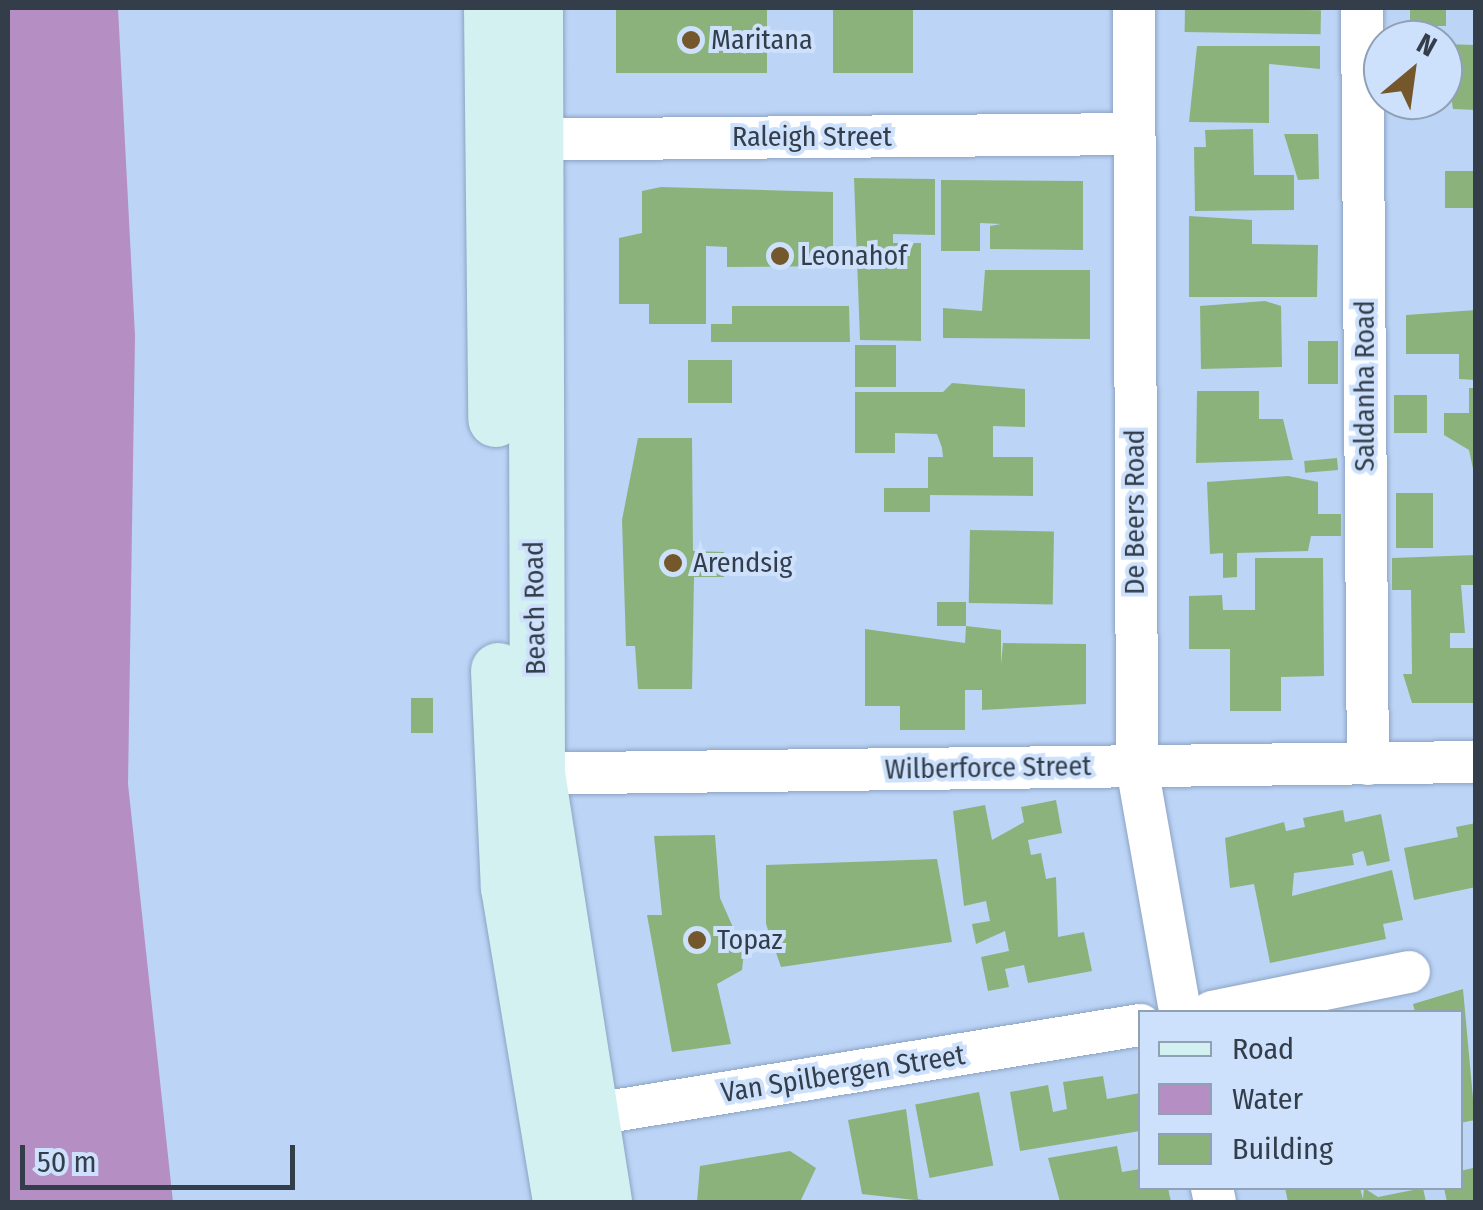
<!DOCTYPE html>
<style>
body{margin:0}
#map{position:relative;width:1483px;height:1210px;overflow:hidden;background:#bcd4f6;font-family:"Fira Sans Condensed",sans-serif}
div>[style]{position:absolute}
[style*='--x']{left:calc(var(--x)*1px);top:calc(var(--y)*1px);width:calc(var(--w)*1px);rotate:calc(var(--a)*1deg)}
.water>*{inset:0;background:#b58ec3}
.building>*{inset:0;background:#8cb27c;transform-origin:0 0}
.roads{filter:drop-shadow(0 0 2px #8ca3c3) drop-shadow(0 0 2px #8ca3c3)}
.minor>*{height:42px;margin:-21px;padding:0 21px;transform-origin:21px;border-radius:21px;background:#fff}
.secondary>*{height:55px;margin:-27.5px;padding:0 27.5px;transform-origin:27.5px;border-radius:27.5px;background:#d4f1f1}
.dots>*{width:28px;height:28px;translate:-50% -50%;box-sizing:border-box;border:5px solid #cde1fc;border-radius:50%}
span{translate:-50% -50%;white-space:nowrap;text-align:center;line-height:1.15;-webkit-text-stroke:8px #cde1fc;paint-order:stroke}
.poi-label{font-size:28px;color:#343e4b}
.left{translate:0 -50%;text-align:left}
.street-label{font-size:28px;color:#343e4b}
.frame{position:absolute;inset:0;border:10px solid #343e4b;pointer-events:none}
.legend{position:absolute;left:1138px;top:1010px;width:325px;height:180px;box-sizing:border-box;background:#cde1fc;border:2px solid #90a0b5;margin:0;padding:12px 18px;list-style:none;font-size:30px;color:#343e4b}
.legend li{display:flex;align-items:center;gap:20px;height:50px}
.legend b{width:50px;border:2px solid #90a0b5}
.north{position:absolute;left:1363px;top:20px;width:100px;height:100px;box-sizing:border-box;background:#cde1fc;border:2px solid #90a0b5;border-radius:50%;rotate:29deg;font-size:28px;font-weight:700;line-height:40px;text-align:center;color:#343e4b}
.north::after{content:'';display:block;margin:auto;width:35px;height:45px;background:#74572b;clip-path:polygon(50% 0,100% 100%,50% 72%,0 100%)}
.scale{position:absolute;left:20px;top:1145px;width:275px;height:45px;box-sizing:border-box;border:5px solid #343e4b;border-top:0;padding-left:12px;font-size:30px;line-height:35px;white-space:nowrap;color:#343e4b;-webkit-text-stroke:8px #cde1fc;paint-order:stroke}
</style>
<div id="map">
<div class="water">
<i style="clip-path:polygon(8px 8px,118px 8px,135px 336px,128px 784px,173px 1202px,8px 1202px)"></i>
</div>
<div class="building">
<i style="left:616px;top:8px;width:151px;height:65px"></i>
<i style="left:913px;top:8px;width:65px;height:80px;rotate:90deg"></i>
<i style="left:1185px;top:8px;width:136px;height:24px;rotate:1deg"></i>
<i style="left:1410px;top:8px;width:36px;height:18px"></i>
<i style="clip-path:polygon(1443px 44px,1476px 45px,1476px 110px,1453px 109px)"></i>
<i style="clip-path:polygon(1197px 46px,1320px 46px,1320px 69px,1269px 64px,1269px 123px,1189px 122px)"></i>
<i style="clip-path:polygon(1253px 129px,1254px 175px,1294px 175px,1294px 210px,1195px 211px,1194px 147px,1206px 147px,1205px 130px)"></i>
<i style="clip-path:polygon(1284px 134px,1318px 134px,1319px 179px,1298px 180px)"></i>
<i style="left:1445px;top:171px;width:31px;height:37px"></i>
<i style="clip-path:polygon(854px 178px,935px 179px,935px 235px,893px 234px,893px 243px,921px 243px,921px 341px,860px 340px)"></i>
<i style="clip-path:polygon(941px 180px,1083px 181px,1083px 250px,990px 249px,990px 226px,1001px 224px,980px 223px,980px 251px,941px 251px)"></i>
<i style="clip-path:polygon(661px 187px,833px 192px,833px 266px,727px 267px,727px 247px,706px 246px,706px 324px,649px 324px,649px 304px,619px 304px,619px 238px,642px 233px,642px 191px)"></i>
<i style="clip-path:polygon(1189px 216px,1252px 220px,1252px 244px,1318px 245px,1317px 297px,1189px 297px)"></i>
<i style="clip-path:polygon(985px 270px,1090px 270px,1090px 339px,943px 338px,943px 308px,982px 311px)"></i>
<i style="clip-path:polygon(1265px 301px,1281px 306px,1282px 367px,1201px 369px,1200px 306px)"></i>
<i style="clip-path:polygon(732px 306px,849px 306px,850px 342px,711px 342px,711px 324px,732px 324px)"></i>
<i style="clip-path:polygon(1476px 310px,1476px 380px,1459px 379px,1459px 354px,1406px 354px,1406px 315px)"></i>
<i style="left:1308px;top:341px;width:30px;height:43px"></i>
<i style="left:855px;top:345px;width:41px;height:42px"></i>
<i style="left:688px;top:360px;width:44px;height:43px"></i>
<i style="clip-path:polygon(952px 383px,1025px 389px,1025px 427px,993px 426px,993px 457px,1033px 457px,1033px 496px,930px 495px,930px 512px,884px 512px,884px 488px,928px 488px,928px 457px,943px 457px,942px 448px,937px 434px,895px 433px,895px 453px,855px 453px,855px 392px,943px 392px)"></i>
<i style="clip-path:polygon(1469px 388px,1476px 388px,1476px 483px,1469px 450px,1444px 435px,1444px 413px,1469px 413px)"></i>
<i style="clip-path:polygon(1197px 391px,1259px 391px,1259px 419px,1283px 419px,1293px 460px,1196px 463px)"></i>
<i style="left:1394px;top:395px;width:33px;height:38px"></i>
<i style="clip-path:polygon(638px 438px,692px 438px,693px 551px,724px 552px,724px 577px,694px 577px,692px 689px,638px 689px,635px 646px,626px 646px,622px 520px)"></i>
<i style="left:1337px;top:458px;width:12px;height:33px;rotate:85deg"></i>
<i style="clip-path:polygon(1288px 476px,1318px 482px,1318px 514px,1341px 514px,1341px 536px,1311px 536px,1308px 551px,1237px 553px,1237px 577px,1223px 578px,1223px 553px,1210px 554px,1207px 482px)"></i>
<i style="left:1433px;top:493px;width:55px;height:37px;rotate:90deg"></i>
<i style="left:970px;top:530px;width:84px;height:73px;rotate:1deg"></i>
<i style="clip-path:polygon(1476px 555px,1476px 585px,1461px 585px,1465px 633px,1450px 633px,1450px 648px,1476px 648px,1476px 703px,1412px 703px,1403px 674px,1412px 674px,1411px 590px,1392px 590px,1392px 558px)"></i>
<i style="clip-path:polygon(1255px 558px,1323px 558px,1324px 676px,1281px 677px,1281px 711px,1230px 711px,1230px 649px,1189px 649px,1189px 596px,1222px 595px,1223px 610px,1255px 610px)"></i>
<i style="clip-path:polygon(937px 602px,966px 602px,966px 626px,1001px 630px,1001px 664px,1003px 643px,1086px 644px,1086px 704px,982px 710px,982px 690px,965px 690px,965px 730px,900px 730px,900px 706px,865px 706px,865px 629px,965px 643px,966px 626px,937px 626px)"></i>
<i style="left:411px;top:698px;width:22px;height:35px"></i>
<i style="clip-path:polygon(1056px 800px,1062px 833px,1028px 840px,1031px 855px,1041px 853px,1046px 879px,1056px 877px,1058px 937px,1084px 932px,1092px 971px,1028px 983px,1024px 965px,1005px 969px,1009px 987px,988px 991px,981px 957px,1009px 951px,1005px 931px,976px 944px,972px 924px,990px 921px,986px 901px,964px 906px,953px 811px,985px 805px,992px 840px,1024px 822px,1021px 807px)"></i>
<i style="clip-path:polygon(1343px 810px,1345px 822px,1381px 814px,1390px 861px,1367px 866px,1363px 851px,1352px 854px,1354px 865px,1294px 873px,1292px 896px,1392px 870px,1403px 920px,1383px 924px,1386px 939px,1270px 963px,1254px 884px,1230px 888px,1225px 838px,1284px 822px,1286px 831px,1305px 827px,1303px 818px)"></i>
<i style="clip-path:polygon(1476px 823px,1476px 887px,1414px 900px,1404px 848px,1458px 837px,1456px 827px)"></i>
<i style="clip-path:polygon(715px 835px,720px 898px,744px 952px,742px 970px,717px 984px,731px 1044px,672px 1052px,647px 915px,662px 915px,654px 836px)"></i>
<i style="clip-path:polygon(937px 859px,952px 942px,781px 967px,766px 924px,766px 865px)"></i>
<i style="clip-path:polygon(1463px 989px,1475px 1120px,1460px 1123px,1460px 1012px,1415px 1012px,1413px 1004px)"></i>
<i style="clip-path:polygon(1103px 1076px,1107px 1099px,1140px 1093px,1140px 1131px,1020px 1151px,1010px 1092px,1048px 1085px,1053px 1112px,1067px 1109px,1063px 1082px)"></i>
<i style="left:979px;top:1092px;width:75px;height:65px;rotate:79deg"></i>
<i style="clip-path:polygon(906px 1109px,918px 1199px,932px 1202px,862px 1194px,848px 1120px)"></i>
<i style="clip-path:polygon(1117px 1146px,1122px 1172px,1140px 1169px,1140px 1188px,1168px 1188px,1171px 1202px,1060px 1202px,1048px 1158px)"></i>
<i style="clip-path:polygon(790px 1151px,816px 1168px,800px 1202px,697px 1202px,700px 1166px)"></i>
<i style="clip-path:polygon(1473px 1168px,1476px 1202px,1447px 1202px,1444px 1188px,1460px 1188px,1460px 1171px)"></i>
<i style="clip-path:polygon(1285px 1188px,1360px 1188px,1363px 1199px,1364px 1188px,1378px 1197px,1423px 1188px,1426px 1202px,1288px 1202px)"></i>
</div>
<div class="roads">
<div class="minor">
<i style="--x:1134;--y:8;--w:759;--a:89.77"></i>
<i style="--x:1137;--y:767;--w:249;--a:80"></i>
<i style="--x:1362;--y:8;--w:756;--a:89.55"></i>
<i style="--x:508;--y:140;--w:625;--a:-0.55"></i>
<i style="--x:506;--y:774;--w:970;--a:-0.71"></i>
<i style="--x:1212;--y:1012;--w:201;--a:-11.5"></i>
<i style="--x:564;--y:1119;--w:584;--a:-9.27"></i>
<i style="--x:1212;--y:1188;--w:14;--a:78"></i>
</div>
<div class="secondary">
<i style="--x:491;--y:8;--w:411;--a:89.4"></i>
<i style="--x:535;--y:8;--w:765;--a:89.85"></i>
<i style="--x:537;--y:773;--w:434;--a:81.1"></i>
<i style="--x:498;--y:670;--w:217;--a:87.4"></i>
<i style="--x:508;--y:887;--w:319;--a:80.6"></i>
</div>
</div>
<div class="dots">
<i style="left:691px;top:40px;background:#74572b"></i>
<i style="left:780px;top:256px;background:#74572b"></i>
<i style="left:673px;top:563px;background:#74572b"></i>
<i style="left:697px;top:940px;background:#74572b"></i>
</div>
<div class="poi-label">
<span class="left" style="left:711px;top:40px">Maritana</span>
<span class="left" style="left:800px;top:256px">Leonahof</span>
<span class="left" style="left:693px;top:563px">Arendsig</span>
<span class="left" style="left:717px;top:940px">Topaz</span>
</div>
<div class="street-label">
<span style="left:812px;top:137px">Raleigh Street</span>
<span style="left:1365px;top:386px;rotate:-90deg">Saldanha Road</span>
<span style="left:1135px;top:512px;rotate:-90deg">De Beers Road</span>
<span style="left:535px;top:608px;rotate:-91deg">Beach Road</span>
<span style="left:988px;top:768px;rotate:-1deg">Wilberforce Street</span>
<span style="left:843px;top:1074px;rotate:-9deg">Van Spilbergen Street</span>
</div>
<div class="frame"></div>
<ul class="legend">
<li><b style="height:12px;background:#d4f1f1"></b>Road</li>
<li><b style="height:28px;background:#b58ec3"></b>Water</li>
<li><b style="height:28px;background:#8cb27c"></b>Building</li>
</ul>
<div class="north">N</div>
<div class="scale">50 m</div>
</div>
